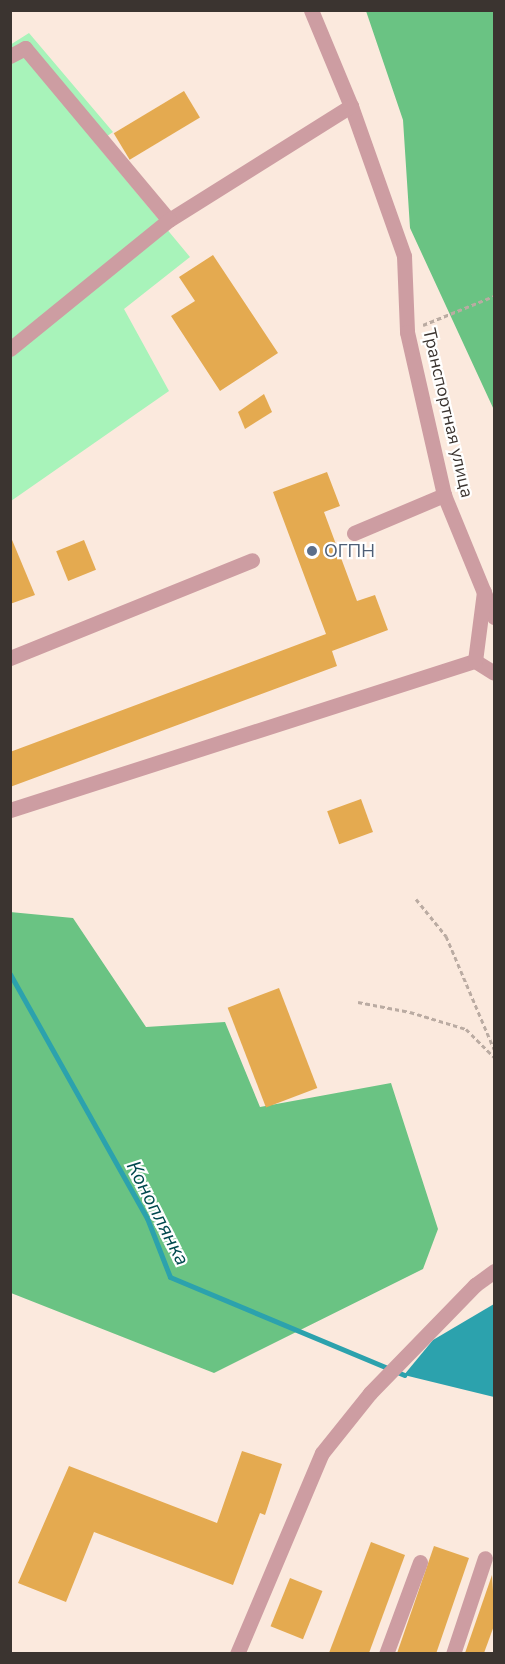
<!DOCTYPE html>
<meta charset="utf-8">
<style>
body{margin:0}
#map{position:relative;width:505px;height:1664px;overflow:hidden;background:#fbe9dd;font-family:"Nunito Sans",sans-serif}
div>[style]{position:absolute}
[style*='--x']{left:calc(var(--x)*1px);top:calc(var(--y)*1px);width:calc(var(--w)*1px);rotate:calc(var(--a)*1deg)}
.green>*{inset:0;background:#a8f3ba}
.forest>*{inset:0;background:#6ac383}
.water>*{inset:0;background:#2ca2ad}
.stream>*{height:5px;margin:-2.5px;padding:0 2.5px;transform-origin:2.5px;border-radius:2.5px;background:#2ca2ad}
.building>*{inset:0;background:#e4aa50;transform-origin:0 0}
.path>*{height:3px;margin-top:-1.5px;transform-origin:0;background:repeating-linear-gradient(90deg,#baaba2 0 4.5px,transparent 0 7.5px)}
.minor>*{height:15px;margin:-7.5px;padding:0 7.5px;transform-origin:7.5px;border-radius:7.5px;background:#cd9da2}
.dots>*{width:16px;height:16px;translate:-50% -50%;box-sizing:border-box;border:3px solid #fff;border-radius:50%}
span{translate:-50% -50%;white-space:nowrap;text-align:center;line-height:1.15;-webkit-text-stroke:4.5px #fff;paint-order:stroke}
.street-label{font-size:18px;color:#3b3430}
.service-label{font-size:18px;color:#4e5e75}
.left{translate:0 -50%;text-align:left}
.water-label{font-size:20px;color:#01494e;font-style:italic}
.frame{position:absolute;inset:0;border:12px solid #3b3430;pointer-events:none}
</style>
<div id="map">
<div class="green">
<i style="clip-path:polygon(29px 33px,113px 132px,96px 144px,190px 257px,124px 309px,169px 391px,11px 501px,10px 45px)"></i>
</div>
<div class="forest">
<i style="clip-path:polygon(366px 11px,494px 11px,494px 410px,410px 228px,403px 120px)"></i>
<i style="clip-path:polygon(10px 912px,73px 918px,146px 1027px,225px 1022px,260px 1107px,391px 1083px,438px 1229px,423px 1269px,214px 1373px,11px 1293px)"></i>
</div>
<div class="water">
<i style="clip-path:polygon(494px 1304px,494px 1397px,404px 1375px,433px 1340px)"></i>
</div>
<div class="stream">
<i style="--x:10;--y:974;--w:280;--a:60.7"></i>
<i style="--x:147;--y:1218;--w:63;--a:68.7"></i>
<i style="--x:170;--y:1277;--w:254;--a:22.7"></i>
</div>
<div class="building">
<i style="left:184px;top:91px;width:31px;height:82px;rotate:59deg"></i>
<i style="clip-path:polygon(213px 255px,278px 353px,220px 391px,171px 316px,195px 301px,179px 277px)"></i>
<i style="clip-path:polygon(264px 394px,272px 412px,245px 429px,238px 412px)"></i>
<i style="clip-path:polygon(327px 472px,340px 506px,324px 512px,357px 601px,375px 595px,388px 630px,332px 651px,337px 666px,10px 787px,10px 752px,326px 634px,273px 492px)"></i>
<i style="clip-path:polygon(10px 535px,35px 595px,10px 604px)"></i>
<i style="left:84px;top:540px;width:32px;height:30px;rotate:68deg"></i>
<i style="left:361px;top:799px;width:35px;height:36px;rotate:70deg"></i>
<i style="left:279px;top:988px;width:107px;height:55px;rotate:69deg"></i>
<i style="clip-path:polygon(242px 1451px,282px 1464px,265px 1515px,260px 1513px,233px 1585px,94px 1532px,66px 1602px,18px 1583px,69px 1466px,217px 1523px)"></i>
<i style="clip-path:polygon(371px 1542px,405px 1555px,369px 1653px,329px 1653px)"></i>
<i style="left:434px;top:1546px;width:37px;height:113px;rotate:19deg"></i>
<i style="clip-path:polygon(492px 1575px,495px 1623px,484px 1653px,465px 1653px)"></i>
<i style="left:290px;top:1578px;width:35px;height:52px;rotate:22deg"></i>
</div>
<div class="path">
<i style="--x:423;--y:325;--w:77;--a:-22.2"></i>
<i style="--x:416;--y:899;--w:48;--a:51"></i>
<i style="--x:446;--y:936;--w:123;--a:67"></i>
<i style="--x:358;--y:1002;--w:53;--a:10.9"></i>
<i style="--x:410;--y:1012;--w:59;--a:16.9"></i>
<i style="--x:466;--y:1029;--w:40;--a:45"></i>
</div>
<div class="minor">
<i style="--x:311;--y:10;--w:104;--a:67.4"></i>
<i style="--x:351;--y:106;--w:159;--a:70.5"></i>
<i style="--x:404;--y:256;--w:76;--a:87.7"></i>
<i style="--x:407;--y:332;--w:167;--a:77.2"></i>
<i style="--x:444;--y:495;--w:132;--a:67.7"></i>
<i style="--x:10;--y:56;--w:17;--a:-28"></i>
<i style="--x:25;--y:48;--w:224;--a:50.1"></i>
<i style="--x:169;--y:220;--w:215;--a:-32.1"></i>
<i style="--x:10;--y:349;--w:205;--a:-39.1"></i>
<i style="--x:354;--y:533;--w:98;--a:-22.9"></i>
<i style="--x:10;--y:658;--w:261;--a:-22"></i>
<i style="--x:475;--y:661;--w:22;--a:32"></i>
<i style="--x:10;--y:810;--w:488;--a:-17.8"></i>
<i style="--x:475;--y:661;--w:70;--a:-82.6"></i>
<i style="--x:237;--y:1654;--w:218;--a:-67.1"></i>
<i style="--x:322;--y:1453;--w:77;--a:-51.3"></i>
<i style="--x:370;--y:1393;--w:151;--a:-45.8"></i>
<i style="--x:475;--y:1285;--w:24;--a:-36"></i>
<i style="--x:386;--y:1654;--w:98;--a:-69.7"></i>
<i style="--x:453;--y:1654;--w:101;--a:-71.6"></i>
</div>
<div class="dots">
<i style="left:312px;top:551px;background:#5c6f8a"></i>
</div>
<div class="street-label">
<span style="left:448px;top:413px;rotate:77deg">Транспортная улица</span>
</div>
<div class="service-label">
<span class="left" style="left:324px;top:551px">ОГПН</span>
</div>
<div class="water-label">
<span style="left:158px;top:1213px;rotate:63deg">Коноплянка</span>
</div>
<div class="frame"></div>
</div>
